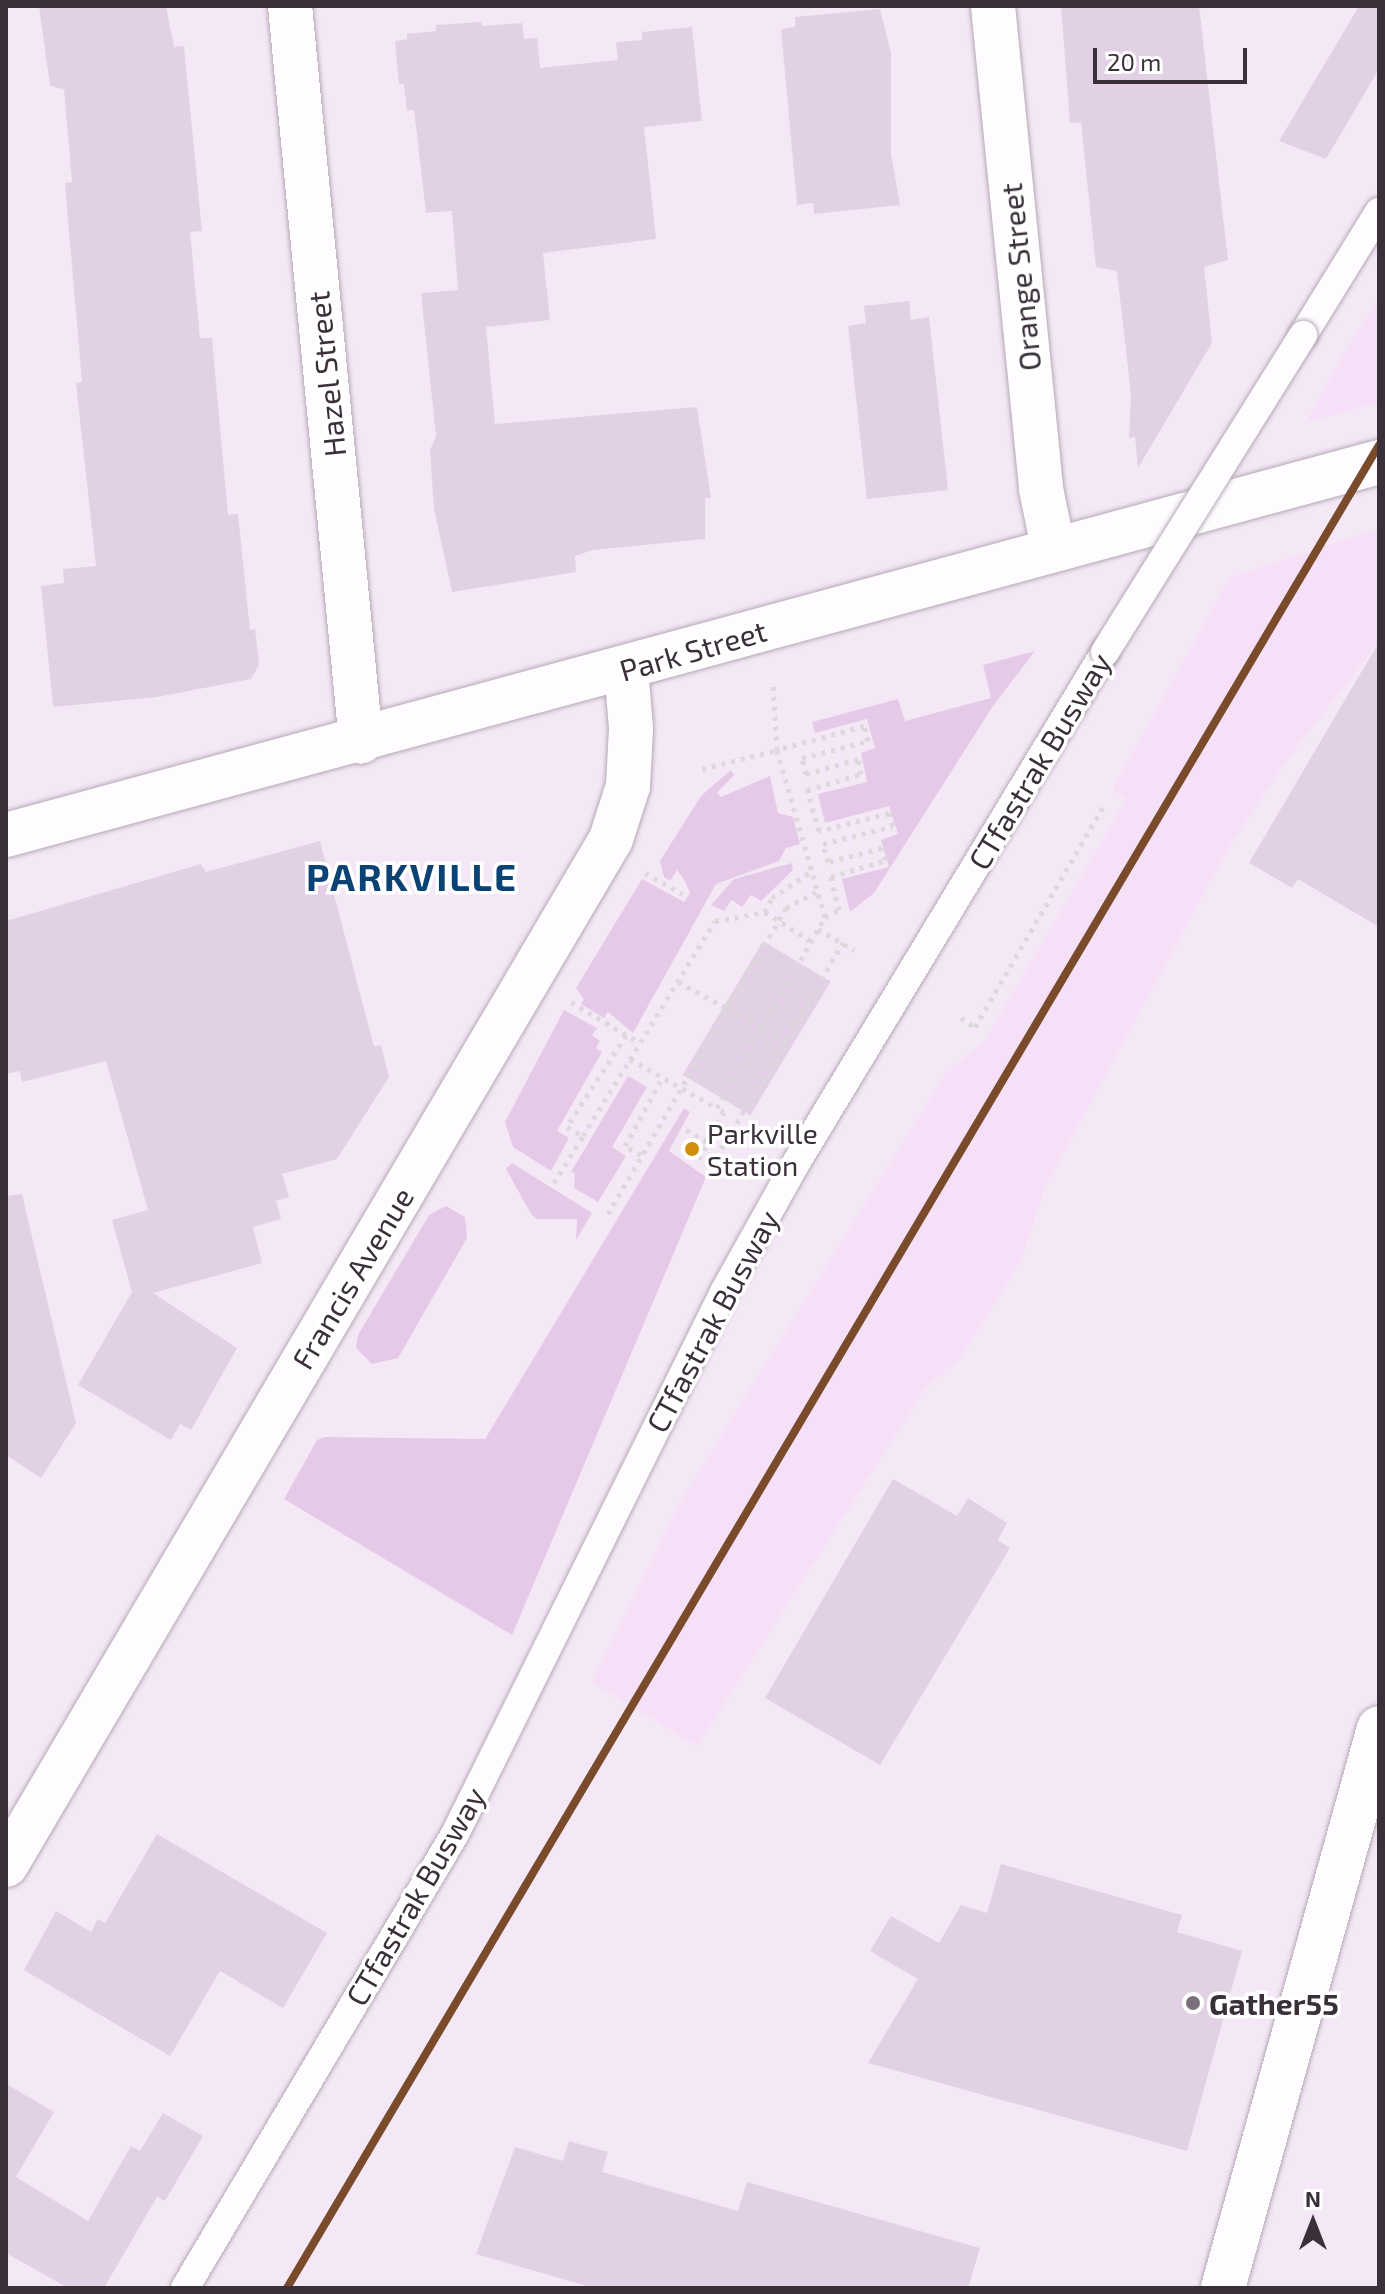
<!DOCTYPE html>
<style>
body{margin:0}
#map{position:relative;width:1385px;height:2294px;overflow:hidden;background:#f5e8f6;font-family:"Exo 2",sans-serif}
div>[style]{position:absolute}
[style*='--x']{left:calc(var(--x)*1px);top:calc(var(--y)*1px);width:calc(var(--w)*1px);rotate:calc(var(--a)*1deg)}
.built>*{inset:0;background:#f6e0f7}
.green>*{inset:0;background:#e5cae7}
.building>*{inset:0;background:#e2d1e4;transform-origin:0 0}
.path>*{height:5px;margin-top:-2.5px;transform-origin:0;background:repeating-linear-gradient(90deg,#dcd8dc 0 4px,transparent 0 10px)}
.roads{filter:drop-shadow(0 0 2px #b4aab5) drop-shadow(0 0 2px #b4aab5)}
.lane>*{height:28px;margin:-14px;padding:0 14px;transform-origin:14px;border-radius:14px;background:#fefcfe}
.street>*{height:44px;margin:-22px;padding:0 22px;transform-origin:22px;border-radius:22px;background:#fefcfe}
.secondary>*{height:44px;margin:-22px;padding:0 22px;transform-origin:22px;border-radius:22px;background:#fefcfe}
.bridges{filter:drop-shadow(0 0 2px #b4aab5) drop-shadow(0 0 2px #b4aab5)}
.lane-bridge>*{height:28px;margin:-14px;padding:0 14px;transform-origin:14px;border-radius:14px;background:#fefcfe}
.rail-1>*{height:8px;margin:-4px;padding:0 4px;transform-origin:4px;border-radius:4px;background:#7a4b2a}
.dots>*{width:22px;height:22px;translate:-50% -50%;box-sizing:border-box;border:4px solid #fff;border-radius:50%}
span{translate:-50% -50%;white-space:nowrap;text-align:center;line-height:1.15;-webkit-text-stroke:7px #fff;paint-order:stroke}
.bus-label{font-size:28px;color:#3a303a}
.left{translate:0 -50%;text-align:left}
.street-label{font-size:30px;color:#3a303a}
.poi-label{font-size:30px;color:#3a303a;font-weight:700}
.district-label{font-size:38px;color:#094273;font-weight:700;letter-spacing:2px}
.frame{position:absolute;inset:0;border:8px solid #3a303a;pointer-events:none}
.north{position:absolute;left:1273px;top:2182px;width:80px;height:80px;-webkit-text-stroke:6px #fff;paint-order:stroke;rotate:0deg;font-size:22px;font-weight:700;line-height:32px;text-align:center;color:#3a303a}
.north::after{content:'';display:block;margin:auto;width:28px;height:36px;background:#3a303a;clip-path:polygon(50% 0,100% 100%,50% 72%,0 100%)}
.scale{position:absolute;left:1093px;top:48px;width:154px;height:36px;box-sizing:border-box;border:4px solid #3a303a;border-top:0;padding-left:10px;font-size:24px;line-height:28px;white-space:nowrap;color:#3a303a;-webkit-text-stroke:6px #fff;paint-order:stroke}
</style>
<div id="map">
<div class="built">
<i style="clip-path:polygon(1379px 298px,1379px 403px,1306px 422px,1345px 352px)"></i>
<i style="clip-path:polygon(1379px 529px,1379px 642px,1290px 756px,1229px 847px,1044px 1189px,1021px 1261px,962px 1356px,925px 1389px,697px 1746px,592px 1682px,679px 1504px,946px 1073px,984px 1042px,1126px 800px,1112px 790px,1230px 577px)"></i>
</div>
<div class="green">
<i style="clip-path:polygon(1035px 651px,993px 706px,874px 893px,850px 912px,842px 879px,889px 867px,881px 840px,898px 834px,889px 806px,825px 823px,818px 794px,867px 782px,861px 753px,875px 748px,867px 719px,815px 733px,812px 722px,898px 699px,905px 721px,991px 698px,983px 665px)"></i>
<i style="clip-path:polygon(731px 770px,734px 775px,717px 793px,721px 797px,770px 776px,778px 813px,793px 817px,800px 844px,786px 848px,779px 861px,716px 884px,633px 1033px,608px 1012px,604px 1018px,581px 1004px,584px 999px,576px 988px,642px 879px,684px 902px,690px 893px,685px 881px,677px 870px,670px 881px,664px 877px,660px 861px,701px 796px)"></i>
<i style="clip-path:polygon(792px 863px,793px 870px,761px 901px,751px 895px,742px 907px,732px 900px,724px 911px,711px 905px,734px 879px)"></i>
<i style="clip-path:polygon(564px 1010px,597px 1028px,592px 1035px,600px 1041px,596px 1048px,602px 1052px,557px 1131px,569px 1138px,551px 1171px,513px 1147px,505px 1122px)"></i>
<i style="clip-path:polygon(628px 1076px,647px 1087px,612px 1147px,626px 1156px,598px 1202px,574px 1188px,575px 1173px,571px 1172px)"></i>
<i style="clip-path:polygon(684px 1108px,690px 1112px,669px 1151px,706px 1177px,512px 1635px,284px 1499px,317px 1440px,325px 1437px,485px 1439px)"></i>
<i style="clip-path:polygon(512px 1163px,592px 1213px,576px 1240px,577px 1219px,537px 1219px,531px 1214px,506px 1169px)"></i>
<i style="clip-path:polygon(446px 1206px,465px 1217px,467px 1238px,398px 1358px,372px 1364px,356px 1348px,358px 1335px,429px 1215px)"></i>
</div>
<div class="building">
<i style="clip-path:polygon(39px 6px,166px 6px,174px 47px,184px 46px,202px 231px,190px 232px,200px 338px,212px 338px,228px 515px,238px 514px,250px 630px,255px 629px,259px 665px,251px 679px,157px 697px,53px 707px,41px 586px,64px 583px,63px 569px,96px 566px,76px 383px,82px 382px,67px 208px,65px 183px,72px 182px,64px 89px,50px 86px)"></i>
<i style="clip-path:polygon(1061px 6px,1199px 6px,1228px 260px,1204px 267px,1212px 343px,1138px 468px,1135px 437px,1129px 438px,1131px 395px,1117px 271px,1096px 267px,1081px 122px,1070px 123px)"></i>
<i style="clip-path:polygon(1359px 6px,1379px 6px,1379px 69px,1326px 159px,1279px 141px)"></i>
<i style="clip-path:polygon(880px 9px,891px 53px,891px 154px,900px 205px,814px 214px,813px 203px,797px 205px,781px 29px,795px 27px,795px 17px)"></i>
<i style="clip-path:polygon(481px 22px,482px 26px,522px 23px,524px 39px,537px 38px,540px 68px,618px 60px,616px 42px,642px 40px,642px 32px,692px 27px,702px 121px,644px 127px,656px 239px,543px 253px,550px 320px,486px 327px,495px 424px,697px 407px,711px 498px,705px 498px,705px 539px,593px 550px,575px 556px,576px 572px,452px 592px,434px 509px,430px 450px,436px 436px,421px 293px,458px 290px,452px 211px,426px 213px,414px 110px,407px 111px,404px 84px,399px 84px,395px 41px,407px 39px,407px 34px,436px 31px,436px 25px)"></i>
<i style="clip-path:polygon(909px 301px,911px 320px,929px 317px,948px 490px,867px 499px,848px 326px,866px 323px,864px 306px)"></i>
<i style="clip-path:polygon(1379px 642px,1379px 927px,1298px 879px,1292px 888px,1249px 863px)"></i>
<i style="clip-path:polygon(320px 841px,374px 1047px,381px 1045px,389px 1077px,337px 1159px,282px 1174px,289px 1197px,276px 1201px,281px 1219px,253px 1227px,262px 1263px,153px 1293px,237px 1348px,191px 1430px,180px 1424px,171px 1440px,78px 1385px,132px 1292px,112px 1220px,148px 1210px,106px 1061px,22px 1082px,20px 1071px,6px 1074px,6px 921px,201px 864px,206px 872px)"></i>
<i style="left:763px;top:941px;width:79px;height:156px;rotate:31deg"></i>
<i style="clip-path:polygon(22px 1194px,76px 1423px,41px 1478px,6px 1455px,6px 1196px)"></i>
<i style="clip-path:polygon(893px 1479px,957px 1516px,968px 1498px,1007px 1523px,998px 1540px,1010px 1548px,880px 1765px,765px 1698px)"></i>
<i style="clip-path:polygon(157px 1834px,327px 1933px,283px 2008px,220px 1971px,170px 2056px,24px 1970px,56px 1911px,91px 1932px,98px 1919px,105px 1923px)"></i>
<i style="clip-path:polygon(1001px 1864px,1182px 1915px,1177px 1932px,1242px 1951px,1187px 2151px,868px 2063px,918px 1979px,870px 1951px,891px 1916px,939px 1943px,961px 1905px,987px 1913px)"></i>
<i style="clip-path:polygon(6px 2084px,54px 2112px,16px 2177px,88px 2221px,131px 2146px,140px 2151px,163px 2113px,203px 2136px,165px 2201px,157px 2197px,104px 2288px,68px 2288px,6px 2253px)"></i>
<i style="clip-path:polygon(569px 2141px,608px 2152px,602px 2172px,738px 2211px,747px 2182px,980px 2248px,968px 2288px,594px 2288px,476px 2254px,515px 2147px,563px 2161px)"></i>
</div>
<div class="path">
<i style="--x:702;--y:769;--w:77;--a:-14.2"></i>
<i style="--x:777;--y:750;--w:66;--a:-93.5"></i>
<i style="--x:645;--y:873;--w:43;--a:28.9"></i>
<i style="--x:765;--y:912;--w:54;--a:32.2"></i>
<i style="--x:818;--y:929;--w:42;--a:30.3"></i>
<i style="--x:678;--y:982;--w:123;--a:28.2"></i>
<i style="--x:786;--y:1040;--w:113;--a:-59.6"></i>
<i style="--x:571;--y:1002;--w:80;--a:30.7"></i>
<i style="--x:961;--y:1018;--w:17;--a:33"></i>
<i style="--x:975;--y:1027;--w:257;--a:-59.8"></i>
<i style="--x:626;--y:1035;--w:109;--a:122.7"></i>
<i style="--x:567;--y:1127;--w:18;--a:29"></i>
<i style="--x:583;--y:1136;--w:252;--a:-58.5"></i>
<i style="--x:715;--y:921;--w:51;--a:-10.2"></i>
<i style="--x:765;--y:912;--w:16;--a:-63"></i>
<i style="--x:772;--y:898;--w:50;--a:-34.3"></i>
<i style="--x:630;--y:1059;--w:100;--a:29.4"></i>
<i style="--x:717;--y:1108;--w:219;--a:-60.5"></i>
<i style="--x:825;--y:917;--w:16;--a:-27"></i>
<i style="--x:839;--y:910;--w:34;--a:-104"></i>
<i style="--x:831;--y:877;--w:58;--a:-17.2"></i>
<i style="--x:886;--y:860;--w:13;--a:-108"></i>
<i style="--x:882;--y:848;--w:56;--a:165.5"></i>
<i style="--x:828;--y:862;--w:19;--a:-106"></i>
<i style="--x:823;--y:844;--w:72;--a:-14.4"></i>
<i style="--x:893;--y:826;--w:14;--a:-107"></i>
<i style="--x:889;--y:813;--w:72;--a:165.6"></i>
<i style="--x:819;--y:831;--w:43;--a:-106.3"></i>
<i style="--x:807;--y:790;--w:56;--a:-16.5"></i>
<i style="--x:861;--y:774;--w:15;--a:-101"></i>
<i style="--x:858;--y:759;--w:54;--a:163.9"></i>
<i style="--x:806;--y:774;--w:16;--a:-104"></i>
<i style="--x:802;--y:758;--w:68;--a:-14.4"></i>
<i style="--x:868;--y:741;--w:16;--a:-105"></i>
<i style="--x:864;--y:726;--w:90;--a:164.6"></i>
<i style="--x:777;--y:750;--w:174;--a:74"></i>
<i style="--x:686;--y:1130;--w:25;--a:29"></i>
<i style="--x:641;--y:1155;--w:18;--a:-151"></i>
<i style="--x:625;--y:1146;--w:79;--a:-61.2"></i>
<i style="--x:699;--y:1159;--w:53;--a:-62"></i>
<i style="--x:724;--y:1112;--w:8;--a:-150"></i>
<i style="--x:711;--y:1166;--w:147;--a:-59.2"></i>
<i style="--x:554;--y:1183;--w:55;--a:-58.3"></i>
<i style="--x:608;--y:1214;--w:354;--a:-59.8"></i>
<i style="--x:786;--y:908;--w:36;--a:-28"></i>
</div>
<div class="roads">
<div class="lane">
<i style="--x:1303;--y:335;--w:145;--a:-58.3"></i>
<i style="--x:185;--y:2288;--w:528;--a:-59.26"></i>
<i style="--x:455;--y:1834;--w:607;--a:-63.6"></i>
<i style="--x:725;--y:1290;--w:145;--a:-60.8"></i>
<i style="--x:796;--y:1163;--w:597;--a:-58.84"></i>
</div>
<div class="street">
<i style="--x:290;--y:6;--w:739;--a:84.49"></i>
<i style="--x:993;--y:6;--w:485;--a:84.3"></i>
<i style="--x:1041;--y:489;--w:59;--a:78.3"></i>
<i style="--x:6;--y:1865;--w:1191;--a:-59.47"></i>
<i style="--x:611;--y:839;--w:56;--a:-72.2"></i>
<i style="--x:628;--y:786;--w:58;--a:-87"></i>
<i style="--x:631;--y:728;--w:59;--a:-94.8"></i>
<i style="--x:1223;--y:2288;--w:581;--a:-74.43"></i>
</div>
<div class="secondary">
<i style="--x:6;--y:835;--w:1423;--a:-15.2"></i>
</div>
</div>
<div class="bridges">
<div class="lane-bridge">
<i style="--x:1105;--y:652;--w:374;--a:-58"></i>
</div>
</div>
<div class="rail-1">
<i style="--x:287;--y:2288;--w:2142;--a:-59.35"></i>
</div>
<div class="dots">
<i style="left:692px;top:1149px;background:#d18e0c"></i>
<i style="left:1193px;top:2003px;background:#7b707c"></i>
</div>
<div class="bus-label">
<span class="left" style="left:707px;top:1149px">Parkville<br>Station</span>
</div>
<div class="street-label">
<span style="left:1020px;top:277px;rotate:-96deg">Orange Street</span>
<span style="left:326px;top:374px;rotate:-96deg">Hazel Street</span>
<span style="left:693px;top:650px;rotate:-16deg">Park Street</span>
<span style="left:1039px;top:761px;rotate:-59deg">CTfastrak Busway</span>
<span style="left:352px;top:1278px;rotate:-59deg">Francis Avenue</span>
<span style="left:712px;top:1321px;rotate:-62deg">CTfastrak Busway</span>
<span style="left:415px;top:1896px;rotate:-60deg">CTfastrak Busway</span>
</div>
<div class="poi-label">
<span class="left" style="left:1209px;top:2003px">Gather55</span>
</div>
<div class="district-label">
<span style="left:412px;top:877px">PARKVILLE</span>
</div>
<div class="frame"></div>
<div class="north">N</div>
<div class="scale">20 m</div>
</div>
